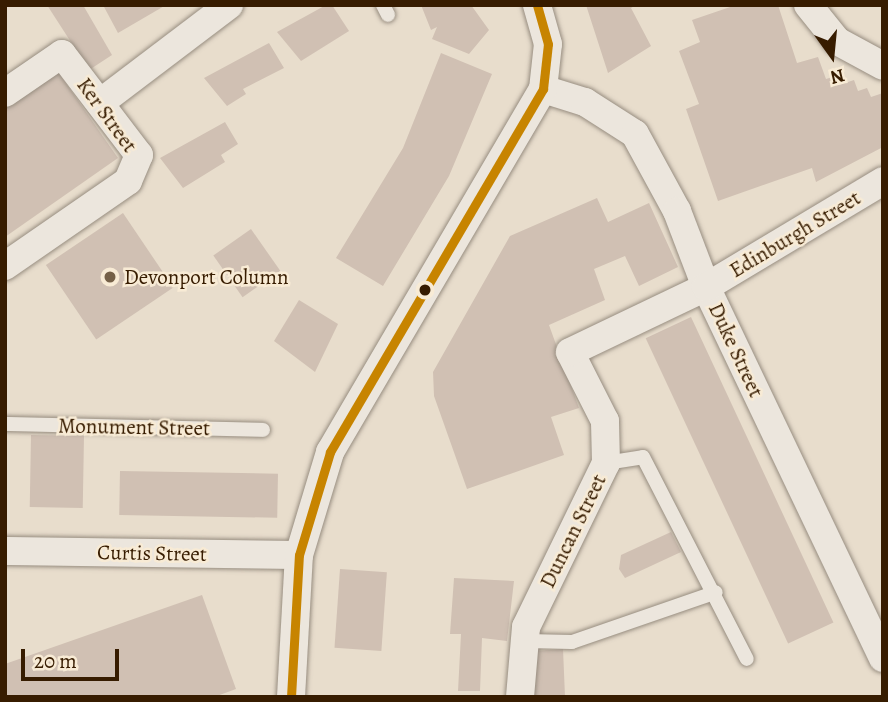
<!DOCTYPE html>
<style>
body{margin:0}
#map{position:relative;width:888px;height:702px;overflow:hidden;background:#e8ddcc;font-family:Alegreya,serif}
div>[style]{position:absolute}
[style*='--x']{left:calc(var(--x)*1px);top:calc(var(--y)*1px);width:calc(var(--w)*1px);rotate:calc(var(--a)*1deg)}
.building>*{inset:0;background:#d0c0b3;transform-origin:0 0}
.roads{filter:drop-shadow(0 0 2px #978d80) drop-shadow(0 0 2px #978d80)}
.service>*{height:14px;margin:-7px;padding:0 7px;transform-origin:7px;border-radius:7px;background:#ece6dd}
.minor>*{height:28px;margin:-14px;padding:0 14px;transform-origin:14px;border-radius:14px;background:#ece6dd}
.bus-1>*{height:9px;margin:-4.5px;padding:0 4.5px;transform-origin:4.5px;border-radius:4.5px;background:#c78400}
.dots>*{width:19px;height:19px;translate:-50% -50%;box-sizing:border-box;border:4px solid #f8ebd5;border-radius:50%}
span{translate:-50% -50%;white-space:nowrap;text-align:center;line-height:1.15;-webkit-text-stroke:5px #f8ebd5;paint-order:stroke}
.street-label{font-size:21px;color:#371c00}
.poi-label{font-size:21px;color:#371c00}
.left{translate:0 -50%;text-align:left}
.frame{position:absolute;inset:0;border:7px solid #371c00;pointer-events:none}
.north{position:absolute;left:797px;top:21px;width:70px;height:70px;-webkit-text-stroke:5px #f8ebd5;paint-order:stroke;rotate:165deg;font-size:19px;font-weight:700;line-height:28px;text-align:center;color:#371c00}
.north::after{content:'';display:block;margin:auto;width:24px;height:32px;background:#371c00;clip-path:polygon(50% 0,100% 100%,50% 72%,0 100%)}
.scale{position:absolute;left:21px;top:649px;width:98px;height:32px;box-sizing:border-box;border:4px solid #371c00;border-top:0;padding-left:9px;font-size:21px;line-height:24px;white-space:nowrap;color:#371c00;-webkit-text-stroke:5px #f8ebd5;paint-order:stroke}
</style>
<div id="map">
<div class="building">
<i style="clip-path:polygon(47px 5px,83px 5px,112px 55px,89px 70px)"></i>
<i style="clip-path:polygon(103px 5px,166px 5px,118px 33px)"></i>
<i style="clip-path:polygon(326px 5px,332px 5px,349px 31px,301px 61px,277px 32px)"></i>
<i style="clip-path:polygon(421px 5px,471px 5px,489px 30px,469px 54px,432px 39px,437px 27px,431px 30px)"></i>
<i style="clip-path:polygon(586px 5px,636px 5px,631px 8px,651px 46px,608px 73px)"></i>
<i style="clip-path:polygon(736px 5px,778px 5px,797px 63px,818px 57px,826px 79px,843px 74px,845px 83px,854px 80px,858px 91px,867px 88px,871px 97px,883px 93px,883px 147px,816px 182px,812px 168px,718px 201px,686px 109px,699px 104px,679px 51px,700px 42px,692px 20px)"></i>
<i style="clip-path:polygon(269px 43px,284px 68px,243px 89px,246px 94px,227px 106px,204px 78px)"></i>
<i style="clip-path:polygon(441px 53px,492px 74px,449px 176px,383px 286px,336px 258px,403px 148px)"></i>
<i style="clip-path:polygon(58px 72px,118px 158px,5px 237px,5px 109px)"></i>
<i style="clip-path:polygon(225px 122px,238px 144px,221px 155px,225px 162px,183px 188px,160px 158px)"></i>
<i style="clip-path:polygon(597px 198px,608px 222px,649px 203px,678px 267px,639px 286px,625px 256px,594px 269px,605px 300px,549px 325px,579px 408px,551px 417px,564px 455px,467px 489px,434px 396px,433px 372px,510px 236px)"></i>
<i style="left:123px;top:213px;width:90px;height:93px;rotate:56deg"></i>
<i style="left:251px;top:229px;width:51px;height:46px;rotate:55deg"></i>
<i style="clip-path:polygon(299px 300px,338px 324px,315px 372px,274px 341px)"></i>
<i style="left:691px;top:317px;width:337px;height:50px;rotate:65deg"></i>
<i style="left:31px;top:435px;width:53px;height:72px;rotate:1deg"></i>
<i style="left:120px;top:471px;width:158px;height:44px;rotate:1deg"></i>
<i style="clip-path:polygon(671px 532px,681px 552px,625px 578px,619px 569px,621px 555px)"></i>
<i style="left:340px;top:569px;width:47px;height:79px;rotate:4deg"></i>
<i style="clip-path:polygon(454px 578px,514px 581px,507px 641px,482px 638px,480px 691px,458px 691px,461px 634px,450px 634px)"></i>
<i style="clip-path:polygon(202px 595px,236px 689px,214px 697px,5px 697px,5px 664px)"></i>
<i style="clip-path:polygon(563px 649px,565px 697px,531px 697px,535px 651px)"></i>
</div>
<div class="roads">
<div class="service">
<i style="--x:383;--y:5;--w:11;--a:63"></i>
<i style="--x:5;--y:424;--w:258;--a:1.3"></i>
<i style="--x:606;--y:463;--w:37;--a:-9"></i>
<i style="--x:643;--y:457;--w:227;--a:62.8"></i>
<i style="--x:526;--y:641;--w:46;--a:1.2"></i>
<i style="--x:572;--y:642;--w:152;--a:-19.1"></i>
</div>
<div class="minor">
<i style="--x:808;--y:5;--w:46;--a:51.1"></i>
<i style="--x:837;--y:41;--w:52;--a:28.5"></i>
<i style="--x:543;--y:89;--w:44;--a:17.2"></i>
<i style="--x:585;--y:102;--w:59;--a:32.6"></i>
<i style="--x:635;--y:134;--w:88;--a:61.4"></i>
<i style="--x:677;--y:211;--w:81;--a:69.1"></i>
<i style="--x:706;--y:287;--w:411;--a:64.5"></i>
<i style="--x:5;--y:93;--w:69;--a:-34.4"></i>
<i style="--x:62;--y:54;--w:127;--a:52.7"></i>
<i style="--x:139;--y:155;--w:28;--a:113"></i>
<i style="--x:128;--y:181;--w:150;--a:145.4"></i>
<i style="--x:100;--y:103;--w:162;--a:-37.2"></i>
<i style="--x:5;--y:551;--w:294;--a:0.8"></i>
<i style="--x:291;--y:697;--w:142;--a:-86.8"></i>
<i style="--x:299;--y:555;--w:108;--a:-73.2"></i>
<i style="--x:330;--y:452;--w:421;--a:-59.6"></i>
<i style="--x:543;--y:89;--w:45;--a:-83.7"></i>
<i style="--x:548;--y:44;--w:41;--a:-105.8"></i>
<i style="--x:520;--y:697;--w:70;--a:-85.1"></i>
<i style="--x:526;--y:627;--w:182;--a:-64"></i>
<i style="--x:606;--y:463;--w:42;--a:-91.4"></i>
<i style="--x:605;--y:421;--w:77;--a:-116.9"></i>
<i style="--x:570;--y:352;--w:151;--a:-25.5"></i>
<i style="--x:706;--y:287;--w:206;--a:-30.9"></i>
</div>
</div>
<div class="bus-1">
<i style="--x:291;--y:697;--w:142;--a:-86.8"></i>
<i style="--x:299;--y:555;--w:108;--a:-73.2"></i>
<i style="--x:330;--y:452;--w:421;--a:-59.6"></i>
<i style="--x:543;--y:89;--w:45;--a:-83.7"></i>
<i style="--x:548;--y:44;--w:41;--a:-105.8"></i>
</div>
<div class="dots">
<i style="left:110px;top:277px;background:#756047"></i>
<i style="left:425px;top:290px;background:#371c00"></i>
</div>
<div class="street-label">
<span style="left:107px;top:115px;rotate:54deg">Ker Street</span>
<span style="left:795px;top:234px;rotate:-31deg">Edinburgh Street</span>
<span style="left:736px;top:350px;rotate:65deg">Duke Street</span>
<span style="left:134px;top:427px;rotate:1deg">Monument Street</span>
<span style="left:573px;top:531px;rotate:-64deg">Duncan Street</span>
<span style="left:152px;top:553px;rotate:1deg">Curtis Street</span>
</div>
<div class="poi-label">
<span class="left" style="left:124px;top:277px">Devonport Column</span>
</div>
<div class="frame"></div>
<div class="north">N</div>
<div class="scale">20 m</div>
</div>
